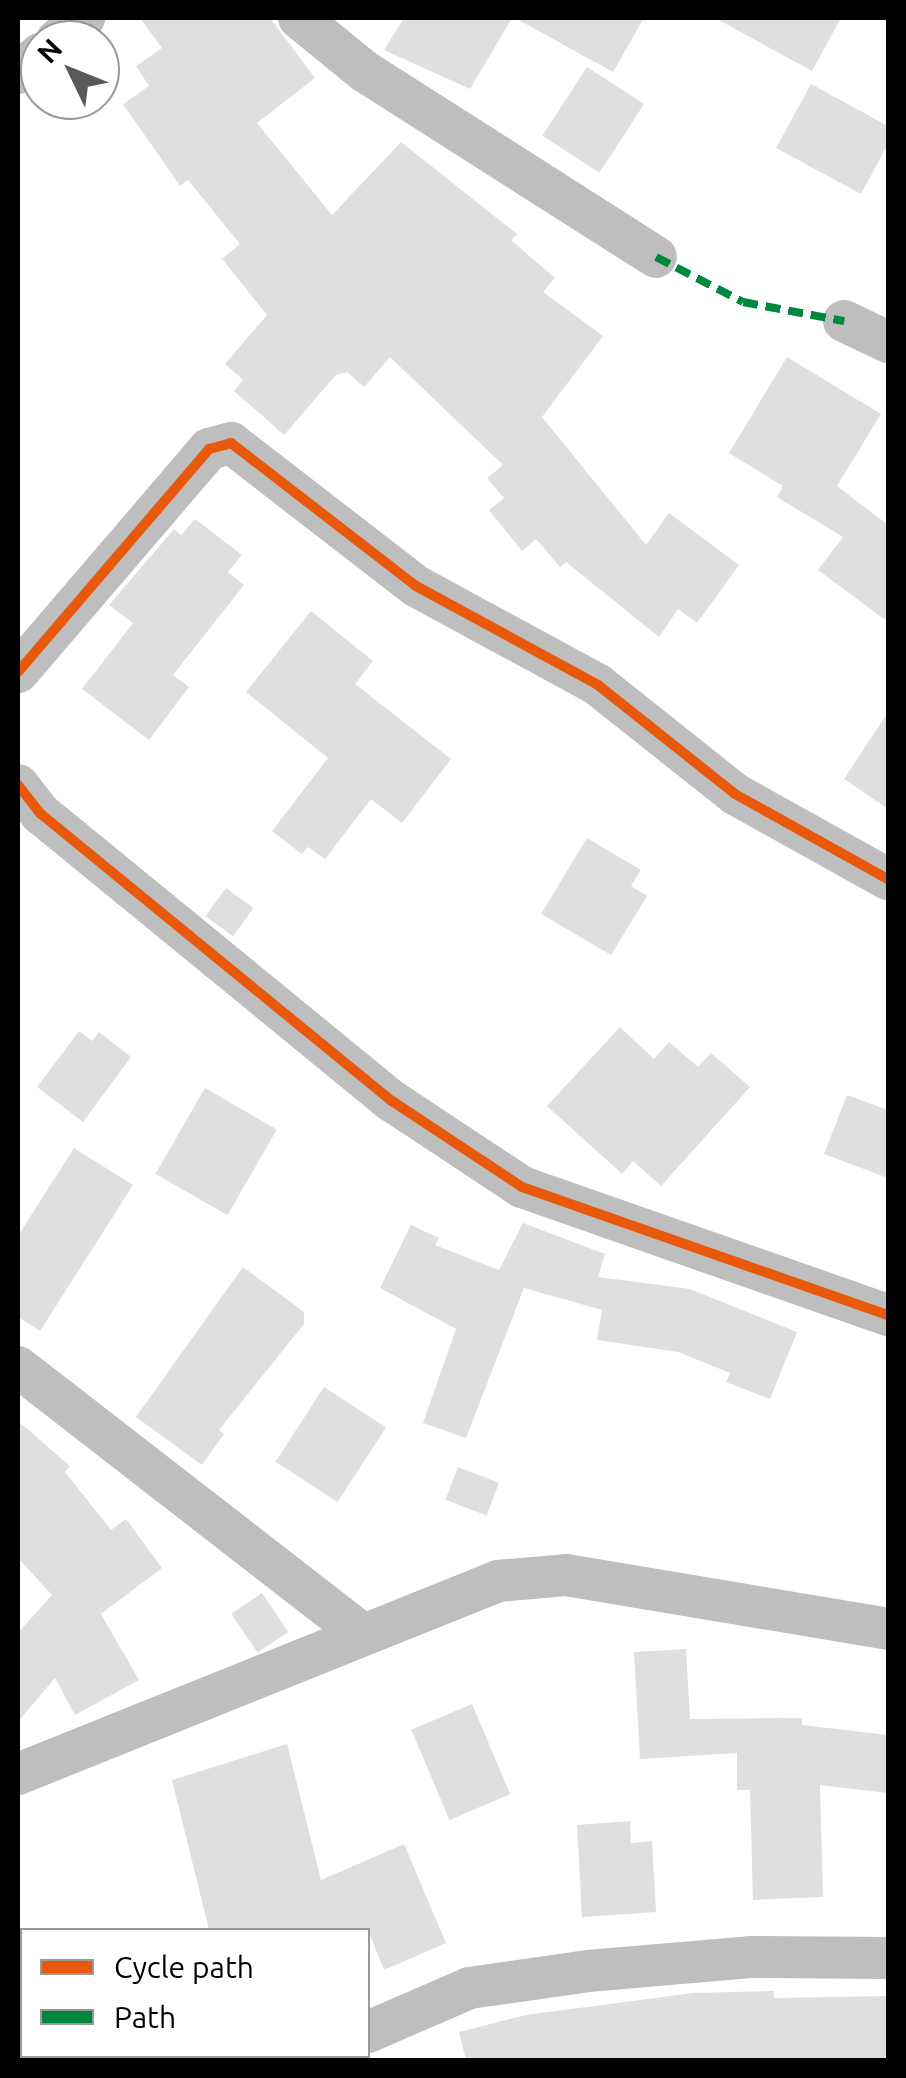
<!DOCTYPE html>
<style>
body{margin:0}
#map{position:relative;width:906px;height:2078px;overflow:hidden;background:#fff;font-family:Ubuntu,sans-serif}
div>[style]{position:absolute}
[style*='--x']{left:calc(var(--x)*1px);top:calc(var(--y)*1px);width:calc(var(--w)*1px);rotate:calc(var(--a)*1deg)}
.building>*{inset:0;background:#dfdfdf;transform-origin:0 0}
.street>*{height:42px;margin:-21px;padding:0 21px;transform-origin:21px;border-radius:21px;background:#bebebe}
.quiet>*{height:8px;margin-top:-4px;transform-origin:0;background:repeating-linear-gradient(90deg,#00873e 0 15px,transparent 0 23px)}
.cycleway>*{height:10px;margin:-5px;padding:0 5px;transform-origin:5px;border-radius:5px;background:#e8590c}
span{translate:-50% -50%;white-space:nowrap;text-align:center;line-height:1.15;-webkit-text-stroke:10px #fff;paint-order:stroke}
.frame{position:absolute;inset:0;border:20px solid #000;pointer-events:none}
.legend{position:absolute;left:20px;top:1928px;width:350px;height:130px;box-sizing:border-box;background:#fff;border:2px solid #999;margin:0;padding:12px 18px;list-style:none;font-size:30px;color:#000}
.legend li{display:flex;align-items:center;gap:20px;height:50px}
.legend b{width:50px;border:2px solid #999}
.north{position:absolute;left:20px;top:20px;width:100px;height:100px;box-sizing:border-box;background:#fff;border:2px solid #999;border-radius:50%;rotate:313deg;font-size:28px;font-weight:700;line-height:40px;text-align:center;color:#000}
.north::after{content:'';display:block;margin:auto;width:35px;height:45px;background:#595959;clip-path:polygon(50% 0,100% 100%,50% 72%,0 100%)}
</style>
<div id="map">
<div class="building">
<i style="clip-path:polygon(140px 18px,270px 18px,315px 78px,257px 123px,332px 215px,401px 142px,517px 234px,511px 240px,555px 278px,543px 292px,603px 336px,542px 417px,646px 545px,669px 513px,739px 565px,697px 623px,678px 609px,659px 637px,566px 562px,560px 567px,536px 539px,522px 551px,489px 510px,504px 498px,487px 478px,503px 465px,390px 357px,364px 387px,347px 372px,336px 375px,284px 435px,234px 391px,243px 380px,225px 364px,267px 315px,222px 259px,240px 244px,188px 180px,180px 186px,123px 104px,149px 86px,136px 66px,162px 48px)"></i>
<i style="clip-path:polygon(404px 18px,512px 18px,470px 89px,384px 50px)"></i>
<i style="clip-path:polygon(515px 18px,644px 18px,613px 72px)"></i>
<i style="clip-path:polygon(715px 18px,841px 18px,812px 71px)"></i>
<i style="left:587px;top:67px;width:68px;height:82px;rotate:33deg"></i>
<i style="clip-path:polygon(811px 84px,888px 126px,888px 144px,861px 194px,776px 148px)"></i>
<i style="clip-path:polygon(787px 357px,881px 414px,837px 486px,888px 525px,888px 622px,818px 570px,843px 537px,777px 497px,783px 486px,729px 453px)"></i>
<i style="clip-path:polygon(195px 519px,242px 555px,228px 572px,244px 585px,173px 675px,189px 687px,149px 740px,82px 689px,133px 623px,109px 605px,174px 529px,181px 535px)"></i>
<i style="clip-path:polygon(311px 611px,373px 661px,355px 684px,451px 759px,402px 823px,371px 799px,325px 859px,308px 847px,302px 854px,272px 831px,328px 758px,246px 692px)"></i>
<i style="clip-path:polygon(888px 712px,888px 809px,844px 779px)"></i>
<i style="clip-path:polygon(587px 838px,641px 870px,631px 886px,647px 896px,611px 955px,541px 914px)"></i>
<i style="left:226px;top:888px;width:34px;height:35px;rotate:36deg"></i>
<i style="clip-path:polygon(620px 1027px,654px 1059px,669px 1042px,698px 1067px,711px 1053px,750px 1087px,661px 1186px,633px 1161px,622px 1174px,547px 1106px)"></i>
<i style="clip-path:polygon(79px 1031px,92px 1041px,99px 1032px,131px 1057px,83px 1122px,37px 1087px)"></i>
<i style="left:205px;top:1088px;width:83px;height:99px;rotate:30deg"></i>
<i style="clip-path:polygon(847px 1095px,888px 1110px,888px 1178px,824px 1154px)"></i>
<i style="clip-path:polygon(74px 1148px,133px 1185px,40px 1331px,18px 1317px,18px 1236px)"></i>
<i style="clip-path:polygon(523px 1223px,605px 1254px,598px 1277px,690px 1289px,797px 1332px,770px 1399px,726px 1382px,730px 1373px,678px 1352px,597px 1340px,602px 1310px,524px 1288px,466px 1438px,423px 1423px,456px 1329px,380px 1288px,411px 1225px,439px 1238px,435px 1245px,499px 1270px)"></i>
<i style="clip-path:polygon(243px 1267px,304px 1312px,304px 1324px,219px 1430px,224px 1434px,202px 1465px,136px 1417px)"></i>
<i style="left:324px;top:1387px;width:74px;height:89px;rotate:33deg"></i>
<i style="clip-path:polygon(18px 1421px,70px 1466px,65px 1472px,111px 1530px,126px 1519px,162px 1568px,101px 1614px,139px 1680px,75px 1715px,55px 1678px,18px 1722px,18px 1633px,52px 1595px,18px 1558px)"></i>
<i style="left:458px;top:1467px;width:44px;height:35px;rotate:21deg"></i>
<i style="left:262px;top:1593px;width:47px;height:37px;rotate:56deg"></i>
<i style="clip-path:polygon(686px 1649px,690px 1719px,802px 1718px,802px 1725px,888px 1735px,888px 1793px,820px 1785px,823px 1897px,753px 1900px,750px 1790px,737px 1790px,737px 1753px,640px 1759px,634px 1652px)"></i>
<i style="left:472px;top:1704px;width:98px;height:66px;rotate:67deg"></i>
<i style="clip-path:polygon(287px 1744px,321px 1880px,404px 1844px,446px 1943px,384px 1970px,368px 1930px,209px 1930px,172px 1780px)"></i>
<i style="clip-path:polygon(630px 1821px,631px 1843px,652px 1841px,656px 1912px,582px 1917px,577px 1825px)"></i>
<i style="clip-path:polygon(774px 1991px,774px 1998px,888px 1996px,888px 2060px,466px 2060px,459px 2032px,526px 2015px,693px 1993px)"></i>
</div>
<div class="street">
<i style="--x:299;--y:18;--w:84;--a:39.2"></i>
<i style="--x:364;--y:71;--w:346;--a:32.5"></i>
<i style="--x:57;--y:40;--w:35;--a:-39"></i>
<i style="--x:18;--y:73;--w:29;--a:-41"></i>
<i style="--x:844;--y:321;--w:49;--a:25.5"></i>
<i style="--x:18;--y:672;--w:294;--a:-49.4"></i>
<i style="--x:209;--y:449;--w:23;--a:-15"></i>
<i style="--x:231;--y:443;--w:234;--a:37.7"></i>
<i style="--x:416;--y:586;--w:207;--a:28.5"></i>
<i style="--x:598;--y:685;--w:175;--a:38.5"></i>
<i style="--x:735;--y:794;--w:175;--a:29.1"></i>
<i style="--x:18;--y:785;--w:37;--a:52"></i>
<i style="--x:41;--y:814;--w:453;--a:39.3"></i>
<i style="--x:392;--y:1101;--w:156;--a:33.5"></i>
<i style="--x:522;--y:1187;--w:388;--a:19.3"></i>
<i style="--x:18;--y:1367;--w:434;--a:37.8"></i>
<i style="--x:18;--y:1774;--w:517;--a:-21.9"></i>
<i style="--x:498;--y:1581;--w:68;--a:-5"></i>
<i style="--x:566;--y:1575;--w:326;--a:9.5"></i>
<i style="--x:368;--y:2032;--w:110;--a:-23.5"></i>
<i style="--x:469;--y:1988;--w:120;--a:-8.1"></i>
<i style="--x:588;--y:1971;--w:163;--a:-4.9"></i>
<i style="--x:750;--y:1957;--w:138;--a:0.4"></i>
<i style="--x:301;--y:2060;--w:13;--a:-18"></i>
</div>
<div class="quiet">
<i style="--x:656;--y:257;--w:98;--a:27.3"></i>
<i style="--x:743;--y:302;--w:103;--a:10.7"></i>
</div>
<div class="cycleway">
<i style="--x:18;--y:672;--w:294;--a:-49.4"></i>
<i style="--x:209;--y:449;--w:23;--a:-15"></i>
<i style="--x:231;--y:443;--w:234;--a:37.7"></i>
<i style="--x:416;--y:586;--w:207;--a:28.5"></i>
<i style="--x:598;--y:685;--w:175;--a:38.5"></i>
<i style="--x:735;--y:794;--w:175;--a:29.1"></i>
<i style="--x:18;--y:785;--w:37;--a:52"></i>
<i style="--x:41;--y:814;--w:453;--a:39.3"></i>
<i style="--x:392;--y:1101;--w:156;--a:33.5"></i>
<i style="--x:522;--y:1187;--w:388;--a:19.3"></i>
</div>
<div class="frame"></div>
<ul class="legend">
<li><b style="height:12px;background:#e8590c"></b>Cycle path</li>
<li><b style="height:12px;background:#00873e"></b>Path</li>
</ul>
<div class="north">N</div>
</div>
